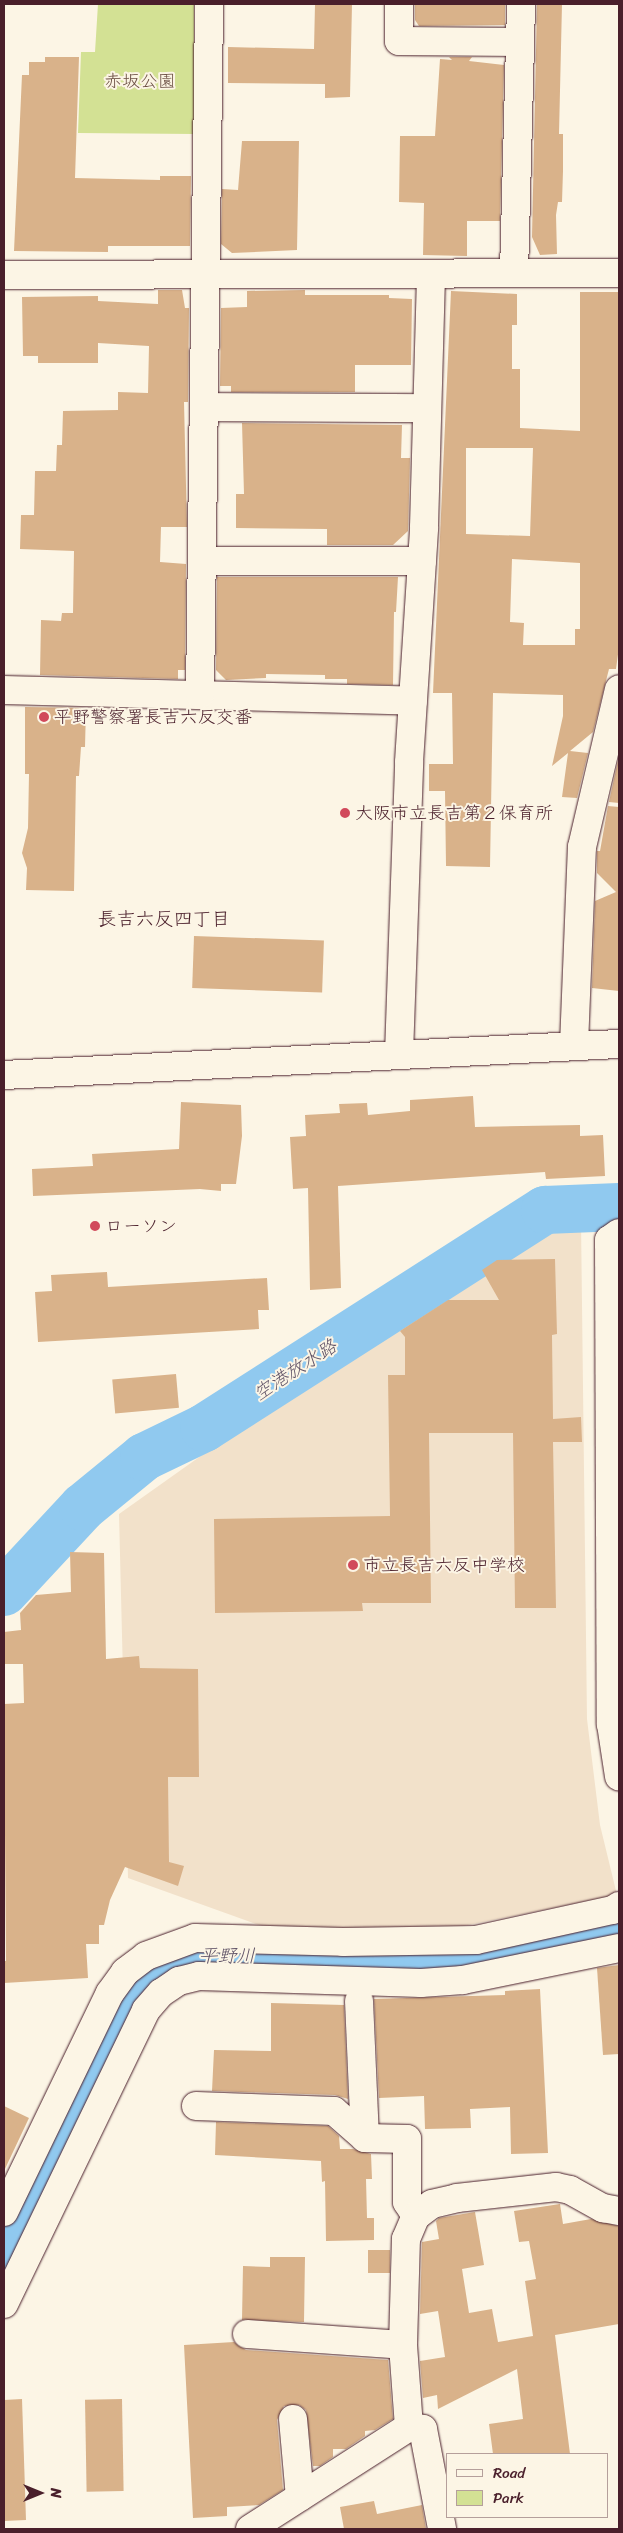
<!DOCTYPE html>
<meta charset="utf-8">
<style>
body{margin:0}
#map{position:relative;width:623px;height:2533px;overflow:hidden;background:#fcf5e5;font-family:Sriracha,"Klee One",sans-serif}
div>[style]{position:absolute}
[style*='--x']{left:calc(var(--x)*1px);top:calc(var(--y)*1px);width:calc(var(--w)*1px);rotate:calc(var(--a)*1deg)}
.built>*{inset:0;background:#f2e1ca}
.green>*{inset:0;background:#d3e194}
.river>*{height:48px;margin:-24px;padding:0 24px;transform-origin:24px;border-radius:24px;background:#90c9ef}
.building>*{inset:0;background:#d9b28a;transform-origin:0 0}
.roads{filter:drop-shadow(0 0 1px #4a1f2b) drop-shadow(0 0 1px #4a1f2b)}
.minor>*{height:28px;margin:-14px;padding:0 14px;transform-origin:14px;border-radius:14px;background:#fcf5e5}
.dots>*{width:14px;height:14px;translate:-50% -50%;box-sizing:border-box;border:2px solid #fcf5e5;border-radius:50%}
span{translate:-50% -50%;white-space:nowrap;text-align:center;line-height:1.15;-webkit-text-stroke:4px #fcf5e5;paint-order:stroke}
.park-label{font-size:18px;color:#6c5045}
.poi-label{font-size:18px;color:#4a1f2b}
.left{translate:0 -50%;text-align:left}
.neighbourhood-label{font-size:19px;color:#4a1f2b}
.water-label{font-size:19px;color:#5f5266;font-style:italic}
.frame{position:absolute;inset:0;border:5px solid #4a1f2b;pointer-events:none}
.legend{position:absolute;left:446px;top:2453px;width:162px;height:65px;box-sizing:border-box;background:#fcf5e5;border:1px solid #b59f9b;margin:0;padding:6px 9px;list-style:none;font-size:15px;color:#4a1f2b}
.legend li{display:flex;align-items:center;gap:10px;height:25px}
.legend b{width:25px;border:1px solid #b59f9b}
.north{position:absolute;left:15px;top:2468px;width:50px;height:50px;-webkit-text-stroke:4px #fcf5e5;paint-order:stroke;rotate:90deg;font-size:14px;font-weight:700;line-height:20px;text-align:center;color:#4a1f2b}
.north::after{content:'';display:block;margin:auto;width:18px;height:22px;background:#4a1f2b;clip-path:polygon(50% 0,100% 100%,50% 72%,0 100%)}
</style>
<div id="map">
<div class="built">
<i style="clip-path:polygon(581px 1221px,587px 1719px,600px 1825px,617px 1895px,458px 1927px,273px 1930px,128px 1878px,119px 1514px,271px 1406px,551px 1223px)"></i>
</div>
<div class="green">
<i style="clip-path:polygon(98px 4px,194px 4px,194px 134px,78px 133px,81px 52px,95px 52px)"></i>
</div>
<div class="river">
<i style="--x:4;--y:1592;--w:116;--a:-47.1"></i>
<i style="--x:83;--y:1507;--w:79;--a:-39.3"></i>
<i style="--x:144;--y:1457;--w:67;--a:-25.8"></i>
<i style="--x:204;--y:1428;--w:405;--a:-32.6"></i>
<i style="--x:545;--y:1210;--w:74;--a:-2.3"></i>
<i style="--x:4;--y:2250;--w:268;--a:-63.9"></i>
<i style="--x:122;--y:2009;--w:35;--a:-55"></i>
<i style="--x:142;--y:1980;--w:34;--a:-36"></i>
<i style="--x:170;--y:1960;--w:28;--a:-10"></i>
<i style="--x:198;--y:1955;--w:230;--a:1.5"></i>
<i style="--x:428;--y:1961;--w:52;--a:-4.4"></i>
<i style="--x:480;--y:1957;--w:142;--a:-11.8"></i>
</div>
<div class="building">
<i style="clip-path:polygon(315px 4px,352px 4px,350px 97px,325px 98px,325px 84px,228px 83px,228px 47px,314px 49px)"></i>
<i style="clip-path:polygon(415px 4px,505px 4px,505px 25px,419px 26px,415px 20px)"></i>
<i style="clip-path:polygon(537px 4px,562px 4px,559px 134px,563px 134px,563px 171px,562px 202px,558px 202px,556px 215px,557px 254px,540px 255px,532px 237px)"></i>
<i style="clip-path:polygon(45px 57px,79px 57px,75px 178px,160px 180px,160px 176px,191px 176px,190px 246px,108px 246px,108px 252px,14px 251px,22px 75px,29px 75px,29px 62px,45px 62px)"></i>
<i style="clip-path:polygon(449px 57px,472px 57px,469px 61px,504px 65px,500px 221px,467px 221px,467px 256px,423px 255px,424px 203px,399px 202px,400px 136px,435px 136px,440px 59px,452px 60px)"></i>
<i style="clip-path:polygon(242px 141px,299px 141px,297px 250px,232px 253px,221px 244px,222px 189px,238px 190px)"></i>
<i style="clip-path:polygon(158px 290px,182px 290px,185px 308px,189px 308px,188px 402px,184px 402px,187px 527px,161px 527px,160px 562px,186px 564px,185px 670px,178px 670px,178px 679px,40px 675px,41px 620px,61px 621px,62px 613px,73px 613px,74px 551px,20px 549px,21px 515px,34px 515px,35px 471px,56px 471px,57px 445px,62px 445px,63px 411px,118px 410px,118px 392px,148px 393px,149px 346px,98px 343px,98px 363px,38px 363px,38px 356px,23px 356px,22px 297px,98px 296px,98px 301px,158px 304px)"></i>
<i style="clip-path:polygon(305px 290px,305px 295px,389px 295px,389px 298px,412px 299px,411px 365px,355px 365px,355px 392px,231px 392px,231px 386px,220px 386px,221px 308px,247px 307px,247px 291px)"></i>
<i style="clip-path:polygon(evenodd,451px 291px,517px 294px,517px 325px,512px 325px,512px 369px,520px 369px,520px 428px,580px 431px,580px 292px,619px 292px,619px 647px,616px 669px,609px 669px,593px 732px,570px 751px,588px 753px,577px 798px,562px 797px,568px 753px,552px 766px,563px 716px,563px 695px,493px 693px,490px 867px,446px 866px,445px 791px,429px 791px,429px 764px,453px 764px,452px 693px,433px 693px,451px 291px,466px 448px,533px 448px,530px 536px,466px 534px,466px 448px,451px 291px,512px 559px,580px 563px,580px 629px,575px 629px,575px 645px,523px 645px,524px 623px,510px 622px,512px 559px)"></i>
<i style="clip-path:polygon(242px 423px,402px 425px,401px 458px,410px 458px,408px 531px,393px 545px,327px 545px,327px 529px,236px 528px,236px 494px,244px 494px)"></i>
<i style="clip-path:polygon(217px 577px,398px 577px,396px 612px,394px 612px,393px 685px,347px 684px,347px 679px,325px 679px,325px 675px,266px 674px,266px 678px,226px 680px,216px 670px)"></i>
<i style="clip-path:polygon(25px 707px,86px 708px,85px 747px,81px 747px,79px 776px,76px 776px,74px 891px,26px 890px,27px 868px,22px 853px,28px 828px,29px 774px,25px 774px)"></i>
<i style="clip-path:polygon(619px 756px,619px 803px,609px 802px)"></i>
<i style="clip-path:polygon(608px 806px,619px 807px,619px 991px,592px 988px,595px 901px,616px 892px,597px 873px,597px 851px,600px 851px)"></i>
<i style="left:194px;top:936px;width:130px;height:52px;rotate:2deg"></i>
<i style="clip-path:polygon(473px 1096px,475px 1127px,580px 1125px,580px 1136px,603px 1135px,605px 1176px,546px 1179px,545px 1172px,338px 1186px,341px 1288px,310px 1290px,308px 1188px,293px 1189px,290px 1137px,306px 1136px,305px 1115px,340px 1113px,339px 1104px,367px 1103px,368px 1115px,410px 1111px,410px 1100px)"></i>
<i style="clip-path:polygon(181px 1102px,241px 1105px,242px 1136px,236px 1184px,221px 1184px,221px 1191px,200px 1189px,33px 1196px,32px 1169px,93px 1166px,92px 1154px,179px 1149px)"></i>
<i style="clip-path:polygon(555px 1259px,557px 1334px,552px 1335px,553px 1419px,581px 1417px,582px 1442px,553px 1442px,556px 1608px,515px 1608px,513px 1433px,429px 1433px,431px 1603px,362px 1603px,363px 1611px,215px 1613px,214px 1519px,390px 1516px,388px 1375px,405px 1375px,405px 1337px,400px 1331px,448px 1300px,499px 1300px,482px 1270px,497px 1260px)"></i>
<i style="clip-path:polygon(107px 1272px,108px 1287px,267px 1278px,269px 1310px,258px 1310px,259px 1329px,38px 1342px,35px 1292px,52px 1291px,51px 1275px)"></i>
<i style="left:176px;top:1374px;width:34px;height:64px;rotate:85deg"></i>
<i style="clip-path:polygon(70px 1552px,104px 1553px,106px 1659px,139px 1656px,140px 1668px,198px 1669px,199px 1777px,168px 1777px,169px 1862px,184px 1866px,178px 1886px,125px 1867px,110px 1900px,104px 1925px,99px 1925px,99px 1944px,86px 1944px,88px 1978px,4px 1983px,4px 1961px,6px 1961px,4px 1704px,24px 1703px,23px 1664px,4px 1664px,4px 1632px,21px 1630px,20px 1613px,36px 1595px,71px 1592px)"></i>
<i style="clip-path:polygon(619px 1965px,619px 2054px,603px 2055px,597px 1968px)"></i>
<i style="clip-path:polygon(540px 1989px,548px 2153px,511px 2154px,510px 2107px,470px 2109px,471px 2128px,425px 2129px,424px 2096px,379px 2098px,374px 1999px,505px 1995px,505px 1991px)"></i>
<i style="clip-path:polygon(271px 2003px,344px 2005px,348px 2099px,335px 2095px,212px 2091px,214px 2050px,271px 2051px)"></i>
<i style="clip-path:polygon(4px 2106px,29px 2118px,4px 2171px)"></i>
<i style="clip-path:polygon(216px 2122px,328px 2126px,339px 2136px,340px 2149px,353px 2149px,371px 2154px,372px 2179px,366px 2179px,367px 2218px,374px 2218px,374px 2240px,326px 2241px,325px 2181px,322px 2182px,321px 2161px,215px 2155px)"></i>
<i style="clip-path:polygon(560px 2204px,563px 2224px,591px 2219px,619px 2226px,619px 2324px,555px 2335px,570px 2454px,493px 2454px,489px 2424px,523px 2419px,517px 2369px,438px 2409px,437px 2395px,423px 2398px,420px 2361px,445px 2357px,438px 2311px,420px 2314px,422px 2242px,439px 2239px,436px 2221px,439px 2218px,475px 2212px,484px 2265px,462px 2269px,469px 2313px,492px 2309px,498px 2342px,533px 2336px,525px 2281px,536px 2279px,529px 2241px,519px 2242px,514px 2211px)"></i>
<i style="left:368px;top:2250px;width:22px;height:23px"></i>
<i style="clip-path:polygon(270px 2257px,305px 2257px,304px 2322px,242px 2320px,243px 2266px,270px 2267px)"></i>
<i style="clip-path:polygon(234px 2342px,246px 2350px,388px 2360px,393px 2419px,375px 2430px,365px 2431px,365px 2436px,346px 2449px,333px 2449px,333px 2457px,320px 2466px,313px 2466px,306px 2410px,299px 2405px,284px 2406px,277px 2420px,283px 2490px,259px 2505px,227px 2507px,227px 2516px,193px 2518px,184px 2345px)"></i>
<i style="clip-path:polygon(22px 2399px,26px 2520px,4px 2521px,4px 2400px)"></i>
<i style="left:122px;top:2399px;width:92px;height:37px;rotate:89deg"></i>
<i style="clip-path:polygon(374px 2501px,377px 2514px,422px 2505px,426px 2529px,344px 2529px,340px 2507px)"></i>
</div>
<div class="roads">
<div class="minor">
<i style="--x:399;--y:4;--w:37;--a:90"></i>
<i style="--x:399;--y:41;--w:121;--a:0.5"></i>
<i style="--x:514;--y:273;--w:269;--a:-88.5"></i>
<i style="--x:4;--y:275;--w:615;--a:-0.19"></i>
<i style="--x:204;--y:407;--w:223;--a:0.3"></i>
<i style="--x:202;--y:561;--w:220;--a:0"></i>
<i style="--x:4;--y:690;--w:409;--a:1.5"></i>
<i style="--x:200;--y:694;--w:690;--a:-89.25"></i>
<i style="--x:574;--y:1045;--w:198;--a:-87.7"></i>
<i style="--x:582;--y:847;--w:162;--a:-76.8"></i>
<i style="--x:399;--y:1054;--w:292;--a:-88"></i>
<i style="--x:409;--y:762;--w:235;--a:-86.3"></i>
<i style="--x:424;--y:527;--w:252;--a:-88.4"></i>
<i style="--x:4;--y:1075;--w:616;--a:-2.89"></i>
<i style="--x:619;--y:1233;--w:12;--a:145"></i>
<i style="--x:609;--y:1240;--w:484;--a:89.8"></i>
<i style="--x:611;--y:1724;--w:53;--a:81.3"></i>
<i style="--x:359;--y:2001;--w:137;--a:87.5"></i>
<i style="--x:196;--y:2106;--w:138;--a:2.1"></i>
<i style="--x:334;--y:2111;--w:41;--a:41.1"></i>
<i style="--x:365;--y:2138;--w:42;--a:1.4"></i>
<i style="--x:407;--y:2139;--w:63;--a:90"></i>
<i style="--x:407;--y:2202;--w:17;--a:57"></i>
<i style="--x:4;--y:2212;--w:243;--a:-64.2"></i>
<i style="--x:110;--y:1993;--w:26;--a:-54"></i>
<i style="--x:125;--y:1972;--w:26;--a:-37"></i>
<i style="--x:146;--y:1956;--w:52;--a:-20.2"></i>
<i style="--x:195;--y:1938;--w:148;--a:1.5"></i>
<i style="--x:343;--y:1942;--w:133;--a:-0.9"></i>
<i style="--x:476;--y:1940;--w:140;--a:-12.4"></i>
<i style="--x:613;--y:1910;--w:7;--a:-34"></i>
<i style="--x:4;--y:2304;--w:326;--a:-64.2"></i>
<i style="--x:146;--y:2010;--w:23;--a:-49"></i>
<i style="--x:161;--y:1993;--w:22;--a:-34"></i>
<i style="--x:179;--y:1981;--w:21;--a:-14"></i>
<i style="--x:199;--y:1976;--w:222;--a:1.8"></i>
<i style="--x:421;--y:1983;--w:42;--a:-4.1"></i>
<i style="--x:463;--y:1980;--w:159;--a:-11.6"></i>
<i style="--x:247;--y:2334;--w:156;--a:4"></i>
<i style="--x:293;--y:2419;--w:78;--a:84.9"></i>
<i style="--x:409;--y:2427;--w:14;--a:8"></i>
<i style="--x:423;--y:2429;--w:102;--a:79.2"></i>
<i style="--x:250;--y:2529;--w:189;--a:-32.7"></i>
<i style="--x:409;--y:2427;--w:82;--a:-94.2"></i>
<i style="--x:403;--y:2345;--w:106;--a:-88.4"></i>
<i style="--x:406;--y:2239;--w:25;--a:-67"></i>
<i style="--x:416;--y:2216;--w:20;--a:-37"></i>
<i style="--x:432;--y:2204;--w:26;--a:-13"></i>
<i style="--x:457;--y:2198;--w:100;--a:-6.3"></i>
<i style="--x:556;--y:2187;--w:14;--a:12"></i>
<i style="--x:570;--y:2190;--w:38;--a:29"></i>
<i style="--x:603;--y:2208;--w:16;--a:11"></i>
</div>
</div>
<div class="dots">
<i style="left:44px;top:717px;background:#d1495b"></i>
<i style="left:345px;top:813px;background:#d1495b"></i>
<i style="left:95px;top:1226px;background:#d1495b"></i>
<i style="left:353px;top:1565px;background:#d1495b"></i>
</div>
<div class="park-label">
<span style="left:140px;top:81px">赤坂公園</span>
</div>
<div class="poi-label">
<span class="left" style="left:54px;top:717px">平野警察署長吉六反交番</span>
<span class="left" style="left:355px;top:813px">大阪市立長吉第２保育所</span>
<span class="left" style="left:105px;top:1226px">ローソン</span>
<span class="left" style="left:363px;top:1565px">市立長吉六反中学校</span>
</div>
<div class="neighbourhood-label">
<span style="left:164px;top:919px">長吉六反四丁目</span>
</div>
<div class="water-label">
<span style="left:295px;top:1370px;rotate:-33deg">空港放水路</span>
<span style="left:227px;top:1956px">平野川</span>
</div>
<div class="frame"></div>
<ul class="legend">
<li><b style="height:6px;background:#fcf5e5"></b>Road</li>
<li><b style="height:14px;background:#d3e194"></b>Park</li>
</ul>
<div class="north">N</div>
</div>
